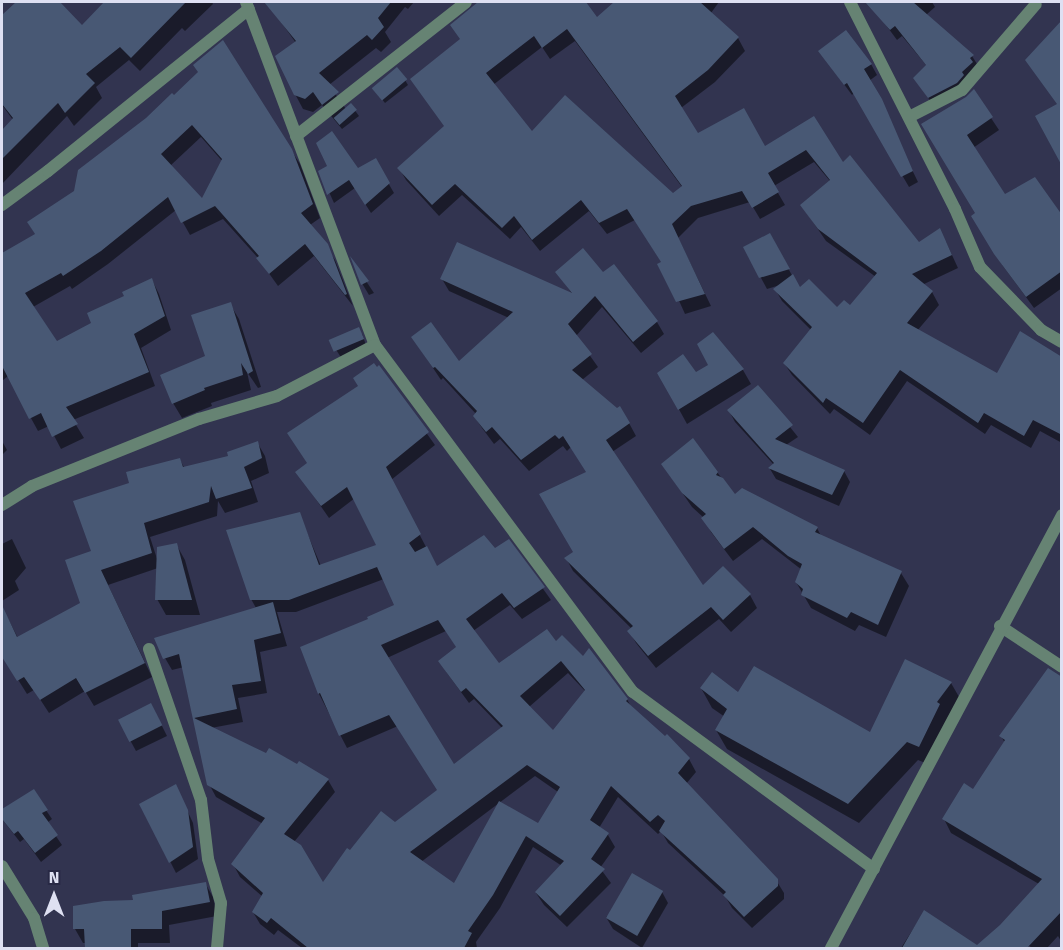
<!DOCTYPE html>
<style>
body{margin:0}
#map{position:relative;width:1063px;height:950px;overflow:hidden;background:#323450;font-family:"Fira Sans",sans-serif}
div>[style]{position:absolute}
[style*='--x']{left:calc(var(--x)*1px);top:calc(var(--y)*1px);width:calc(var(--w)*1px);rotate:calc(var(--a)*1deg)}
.shadow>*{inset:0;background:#0007}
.building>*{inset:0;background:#485874;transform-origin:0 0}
.minor>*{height:12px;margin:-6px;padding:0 6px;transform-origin:6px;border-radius:6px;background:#668373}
.tertiary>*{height:12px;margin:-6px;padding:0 6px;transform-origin:6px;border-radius:6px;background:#668373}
span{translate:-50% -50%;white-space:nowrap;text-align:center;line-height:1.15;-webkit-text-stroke:6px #282945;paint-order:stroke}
.frame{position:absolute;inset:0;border:3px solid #dee0f2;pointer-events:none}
.north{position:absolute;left:24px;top:866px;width:60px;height:60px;-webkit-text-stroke:4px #282945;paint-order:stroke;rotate:0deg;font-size:16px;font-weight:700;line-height:24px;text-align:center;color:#dee0f2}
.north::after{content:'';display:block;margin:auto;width:21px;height:27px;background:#dee0f2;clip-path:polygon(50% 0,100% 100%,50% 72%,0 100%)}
</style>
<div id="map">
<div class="shadow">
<i style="clip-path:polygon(31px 2px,58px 2px,82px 27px,106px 2px,212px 2px,213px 4px,185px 31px,182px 28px,140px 71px,129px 60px,96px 87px,102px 98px,74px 126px,67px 116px,2px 184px,2px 132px,13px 120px,2px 105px,2px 18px,15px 4px,22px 11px)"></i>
<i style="clip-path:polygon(280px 2px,414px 2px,408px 9px,405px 7px,385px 32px,391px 42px,381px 52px,376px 48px,329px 85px,346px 109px,351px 105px,359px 116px,342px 129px,322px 105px,313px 112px,303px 109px,295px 94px,296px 43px,271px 8px)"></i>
<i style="clip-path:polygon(evenodd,499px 2px,584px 2px,597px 20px,616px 2px,719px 2px,711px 13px,738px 38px,745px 51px,715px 82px,681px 108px,698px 135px,765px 148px,813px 118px,843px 164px,919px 244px,946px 242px,958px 268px,922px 285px,932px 292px,939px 305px,917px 331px,997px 375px,1062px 360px,1062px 443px,1040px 431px,1031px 448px,991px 425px,985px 434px,907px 381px,870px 435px,834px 409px,830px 414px,792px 375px,784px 363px,811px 330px,782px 301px,775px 289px,780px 285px,767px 289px,745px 248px,770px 235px,800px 290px,837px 310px,850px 308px,876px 277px,826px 241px,802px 206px,830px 181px,814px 162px,774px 186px,785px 205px,760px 219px,750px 202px,698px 218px,678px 238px,711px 306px,685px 314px,662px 263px,635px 220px,607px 234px,589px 211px,540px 251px,521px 227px,510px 239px,462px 195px,439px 216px,406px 180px,399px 168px,445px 127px,461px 40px,499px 2px,575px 41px,682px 187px,673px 195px,532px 133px,493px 85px,542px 47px,550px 59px,575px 41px)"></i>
<i style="clip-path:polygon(883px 2px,932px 2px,935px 7px,926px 15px,972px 56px,979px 67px,935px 108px,915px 78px,927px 66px,902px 36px,897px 40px,874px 9px)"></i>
<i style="clip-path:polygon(820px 52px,871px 64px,877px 75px,869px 81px,918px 182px,909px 187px,854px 93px,852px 95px)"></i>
<i style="clip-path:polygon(405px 80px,408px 85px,385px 103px,376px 92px)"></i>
<i style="clip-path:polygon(973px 91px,999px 130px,973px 148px,1005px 196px,1062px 218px,1062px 288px,1034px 308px,1003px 266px,980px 228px,977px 214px,923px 124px,967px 98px)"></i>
<i style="clip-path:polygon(evenodd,172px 95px,291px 150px,300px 164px,320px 218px,310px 225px,335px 260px,353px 306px,314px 256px,278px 286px,258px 258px,223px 219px,190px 235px,176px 210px,108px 264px,72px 289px,70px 286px,33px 307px,56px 343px,93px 323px,125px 297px,152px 280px,159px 294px,171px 330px,141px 348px,155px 386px,73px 420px,84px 438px,61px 449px,49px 426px,38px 431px,8px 376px,2px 381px,2px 319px,4px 318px,2px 254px,36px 235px,28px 223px,75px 192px,172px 95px,201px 137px,223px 162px,202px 201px,170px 166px,201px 137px)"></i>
<i style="clip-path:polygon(375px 160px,394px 193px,371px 213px,355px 188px,334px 203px,320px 172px,358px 169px)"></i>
<i style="clip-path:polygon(356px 266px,374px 293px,369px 295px,363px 285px)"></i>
<i style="clip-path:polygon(557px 272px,603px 274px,657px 322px,664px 334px,641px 353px,602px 307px,576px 336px,598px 367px,582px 380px,629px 423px,636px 436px,612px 452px,703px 587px,723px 568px,750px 595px,757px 608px,731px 632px,719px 619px,656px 668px,636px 643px,629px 631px,632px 629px,573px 571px,566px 558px,575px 553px,588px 473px,571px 447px,567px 451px,563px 446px,529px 471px,500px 439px,494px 444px,482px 428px,474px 416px,476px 414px,443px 378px,441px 380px,413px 338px,459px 364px,509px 318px,449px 291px,442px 279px,573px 295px)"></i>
<i style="clip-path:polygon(230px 304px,239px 319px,261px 387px,258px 388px,247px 372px,251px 390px,211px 403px,212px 406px,182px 418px,173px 403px,206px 357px)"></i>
<i style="clip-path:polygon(362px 334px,366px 345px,342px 359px,333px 345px)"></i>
<i style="clip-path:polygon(713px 334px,743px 370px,751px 384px,687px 424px,659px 373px,696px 374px,710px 365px)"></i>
<i style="clip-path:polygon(evenodd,379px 367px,435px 445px,391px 480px,437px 568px,495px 549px,509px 541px,551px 600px,522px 619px,510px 605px,473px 631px,499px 665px,556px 643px,627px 699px,631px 707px,689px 759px,696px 772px,686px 784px,776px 880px,784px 893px,784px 899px,752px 928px,732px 908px,725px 896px,668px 843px,661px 831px,658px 834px,618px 797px,599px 828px,608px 835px,615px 847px,600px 868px,611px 883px,567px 927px,544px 905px,536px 893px,562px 866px,533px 847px,500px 908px,476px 942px,477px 948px,302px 948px,278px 930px,274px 935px,260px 924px,253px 912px,263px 897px,240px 877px,233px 864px,263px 824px,216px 797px,209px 784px,184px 667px,172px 670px,165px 658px,256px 608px,251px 599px,299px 514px,321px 566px,378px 545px,355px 498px,329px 518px,297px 472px,308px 464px,360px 386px,379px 367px,384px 579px,396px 605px,370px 620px,302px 648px,319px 694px,347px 748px,398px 726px,439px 791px,395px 824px,350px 852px,323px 885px,294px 842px,335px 792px,328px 780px,267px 755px,211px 728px,243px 722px,238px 698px,267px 693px,260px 652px,287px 646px,277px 612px,296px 612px,384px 579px,379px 367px,446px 631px,457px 648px,440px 661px,447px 673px,469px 703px,474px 699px,503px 729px,454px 766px,387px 658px,446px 631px,379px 367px,568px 673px,586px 692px,554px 733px,529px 707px,568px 673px,379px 367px,535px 776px,558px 792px,539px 825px,454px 885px,421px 862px,535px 776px)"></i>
<i style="clip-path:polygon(758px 387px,798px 437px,786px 445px,844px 471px,850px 482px,839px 506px,776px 479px,770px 469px,774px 465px,735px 422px,729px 411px)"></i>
<i style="clip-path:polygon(2px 441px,7px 450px,2px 455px)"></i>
<i style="clip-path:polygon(257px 442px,265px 456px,269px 473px,251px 481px,258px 502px,225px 513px,218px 501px,217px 516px,150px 537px,158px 562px,176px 544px,185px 560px,200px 615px,166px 615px,157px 599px,158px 568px,108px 585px,152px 677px,94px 706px,85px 691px,49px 713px,34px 690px,27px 694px,2px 654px,2px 607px,18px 638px,82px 604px,92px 552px,131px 484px,180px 460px,185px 469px,230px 457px)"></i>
<i style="clip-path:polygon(663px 465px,717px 472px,735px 496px,817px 528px,821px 536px,901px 573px,909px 586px,886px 637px,859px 625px,855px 631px,811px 608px,796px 582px,802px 570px,762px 539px,733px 561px,711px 532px,704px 518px,692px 507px)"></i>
<i style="clip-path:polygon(12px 539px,26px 568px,15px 581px,19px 590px,2px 601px,2px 544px)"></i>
<i style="clip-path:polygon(1062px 679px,1062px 943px,1058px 936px,1047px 948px,1032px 948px,1028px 945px,1024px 948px,901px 948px,924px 912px,977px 946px,1001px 926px,1039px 884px,951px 833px,944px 819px,973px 791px,1005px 743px,1001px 736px)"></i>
<i style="clip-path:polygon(951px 683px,962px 702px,930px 765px,918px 760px,859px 823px,727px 749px,716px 730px,725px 717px,712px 708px,701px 688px,739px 694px,871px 734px)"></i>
<i style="clip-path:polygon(157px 716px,167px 736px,136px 751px,130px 740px)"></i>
<i style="clip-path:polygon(176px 786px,193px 823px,198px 859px,176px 873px,141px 804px)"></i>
<i style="clip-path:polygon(33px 791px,52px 819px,47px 823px,62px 845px,41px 862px,24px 839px,20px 842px,2px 819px,2px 810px)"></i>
<i style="clip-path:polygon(205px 883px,213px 897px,217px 916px,169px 925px,170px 943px,138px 943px,138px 948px,86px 948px,86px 943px,83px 943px,75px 929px,134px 902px)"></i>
<i style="clip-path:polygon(662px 892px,668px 903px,642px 948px,613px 929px,606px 917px)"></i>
</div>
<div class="building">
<i style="clip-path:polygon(16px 2px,60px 2px,82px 25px,104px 2px,186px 2px,131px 58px,120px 47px,86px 74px,95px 83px,65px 113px,58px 103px,2px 159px,2px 130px,13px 118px,2px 104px,2px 15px)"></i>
<i style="clip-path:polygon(264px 2px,391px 2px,378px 18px,384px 27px,372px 40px,367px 35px,319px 73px,339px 92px,322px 105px,313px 92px,305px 99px,294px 95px,275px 56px,296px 41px)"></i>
<i style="clip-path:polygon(evenodd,478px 2px,586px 2px,597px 17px,614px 2px,700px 2px,739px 37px,708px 70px,675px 96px,698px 133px,744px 108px,765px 146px,814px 116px,843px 162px,850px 155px,919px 242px,940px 228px,952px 255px,912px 274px,933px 291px,907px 323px,997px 373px,1020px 331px,1062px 357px,1062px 435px,1033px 420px,1024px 436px,984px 413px,978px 423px,900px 370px,863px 423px,826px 398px,823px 403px,783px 363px,812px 327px,773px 289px,793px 274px,800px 287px,809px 279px,837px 307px,844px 300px,850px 305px,877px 273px,818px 229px,800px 205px,830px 180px,806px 150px,768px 173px,779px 192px,752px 208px,742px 191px,691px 206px,672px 224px,705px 294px,676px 302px,657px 264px,661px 262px,627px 209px,599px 223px,581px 200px,532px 240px,514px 216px,502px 228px,455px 184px,432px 205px,397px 168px,444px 126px,410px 79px,460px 39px,450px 25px,478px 2px,567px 29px,682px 186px,673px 193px,565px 95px,532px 131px,486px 73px,534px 36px,542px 48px,567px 29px)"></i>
<i style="clip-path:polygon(865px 2px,913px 2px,974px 55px,970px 58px,973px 62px,962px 72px,964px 75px,957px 83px,928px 98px,913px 78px,926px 65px,895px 26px,890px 30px)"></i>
<i style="clip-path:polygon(1062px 20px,1062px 166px,1035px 116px,1057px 104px,1025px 60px)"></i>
<i style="clip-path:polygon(846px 30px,872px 64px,864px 69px,882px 99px,913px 171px,901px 177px,847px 83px,844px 85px,818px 51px)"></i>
<i style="clip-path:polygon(evenodd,223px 40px,292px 149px,313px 204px,301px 213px,328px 244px,347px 294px,345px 295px,305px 244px,269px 274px,256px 258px,259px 256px,215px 206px,181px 223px,168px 197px,101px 251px,63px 276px,61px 273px,25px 293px,57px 341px,91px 323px,87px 313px,124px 296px,122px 292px,152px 278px,165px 316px,134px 334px,149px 372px,66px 407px,78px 424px,52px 437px,41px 413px,29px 419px,2px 366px,2px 253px,35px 234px,27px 222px,74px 191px,78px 170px,146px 118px,172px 93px,174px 95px,198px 72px,193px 65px,223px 40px,192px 125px,222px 159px,202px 198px,161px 154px,192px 125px)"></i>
<i style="left:397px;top:67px;width:16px;height:33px;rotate:50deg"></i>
<i style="clip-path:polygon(974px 89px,993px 117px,967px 135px,1005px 194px,1035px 177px,1062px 215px,1062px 271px,1026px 297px,994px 254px,971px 216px,975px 213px,921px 124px,966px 97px)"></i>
<i style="left:351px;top:103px;width:9px;height:23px;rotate:49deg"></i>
<i style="clip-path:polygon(332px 131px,358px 168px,376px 158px,390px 183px,365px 205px,349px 180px,327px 195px,318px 171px,327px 166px,316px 143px)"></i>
<i style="clip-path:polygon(770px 233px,790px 269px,759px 278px,743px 247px)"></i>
<i style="clip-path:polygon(457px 242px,572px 293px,555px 272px,583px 248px,603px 272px,614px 264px,658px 321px,633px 342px,595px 296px,568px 324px,592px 354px,572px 370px,617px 408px,620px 406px,630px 423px,606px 440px,703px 585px,723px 566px,751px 594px,723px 620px,711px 607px,648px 656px,627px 631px,633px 626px,564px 558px,573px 552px,539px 494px,586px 472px,563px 436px,559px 439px,555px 435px,521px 460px,492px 427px,486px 432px,473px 416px,477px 411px,435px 367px,433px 368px,411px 337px,431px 322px,459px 361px,513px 312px,440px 279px)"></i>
<i style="clip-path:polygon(350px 256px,369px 281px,361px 285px)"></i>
<i style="clip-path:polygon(231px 302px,253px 371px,248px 374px,241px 363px,243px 375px,204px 388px,205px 390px,172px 404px,160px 375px,205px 356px,191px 315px)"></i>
<i style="left:359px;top:327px;width:13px;height:33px;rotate:67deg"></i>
<i style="clip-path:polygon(713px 332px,744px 369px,678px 410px,657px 373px,683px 354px,696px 372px,708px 365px,697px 344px)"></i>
<i style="clip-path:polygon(evenodd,374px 363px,377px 367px,379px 365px,429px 432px,386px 467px,421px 534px,409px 543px,415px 552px,427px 546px,437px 566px,484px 535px,495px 548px,509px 539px,545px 587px,514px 608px,502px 593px,466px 619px,499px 663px,547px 629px,556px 641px,562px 635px,583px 656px,589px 648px,628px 699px,626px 701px,665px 736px,667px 734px,690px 758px,678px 773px,778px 879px,778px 886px,744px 917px,723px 895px,726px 892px,659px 831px,665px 821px,658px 815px,650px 822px,611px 786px,590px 820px,609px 833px,591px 859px,605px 869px,560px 916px,535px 892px,564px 861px,526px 836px,493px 895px,468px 931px,472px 933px,464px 948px,308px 948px,271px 918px,267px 923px,252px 912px,263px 893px,231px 864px,265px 818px,207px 785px,179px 654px,163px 659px,154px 638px,273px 602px,281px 633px,254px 640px,261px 681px,232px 685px,237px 709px,194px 718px,266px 753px,269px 748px,297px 764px,299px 761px,329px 779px,284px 834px,301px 845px,323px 882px,347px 848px,350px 850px,381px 811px,395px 822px,437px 790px,389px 715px,339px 736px,320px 693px,318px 694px,300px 647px,368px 619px,367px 617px,394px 605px,377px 567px,289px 600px,250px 600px,226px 530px,300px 512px,319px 565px,376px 545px,347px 487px,321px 506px,295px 472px,307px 463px,287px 433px,358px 386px,353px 378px,374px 363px,438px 620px,456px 647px,438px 661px,461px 692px,466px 688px,503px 726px,454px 764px,381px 645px,438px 620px,374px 363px,561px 661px,585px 690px,553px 730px,520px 696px,561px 661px,374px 363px,527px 765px,560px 787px,538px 823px,499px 801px,454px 883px,410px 852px,527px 765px)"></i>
<i style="clip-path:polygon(758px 385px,793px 425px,775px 439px,845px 470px,832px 495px,768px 468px,774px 463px,727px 410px)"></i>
<i style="clip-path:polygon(693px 438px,718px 472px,716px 475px,723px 478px,735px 494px,742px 488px,818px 527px,815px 532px,902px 571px,878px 625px,851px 612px,847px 618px,801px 595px,803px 589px,795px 582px,802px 564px,788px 556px,753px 527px,724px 549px,701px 518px,706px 514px,682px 493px,661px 464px)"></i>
<i style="clip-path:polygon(258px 441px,262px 458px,244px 467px,252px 488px,216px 499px,211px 486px,209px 502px,144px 523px,152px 553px,101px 570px,145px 663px,85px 693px,76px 678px,40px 700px,24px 677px,17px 681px,2px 657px,2px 605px,17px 637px,80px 603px,65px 560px,91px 551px,73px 501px,129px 483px,126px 472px,180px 458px,183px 467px,228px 456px,227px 452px)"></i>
<i style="clip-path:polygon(177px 543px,192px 600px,155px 600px,157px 547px)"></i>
<i style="clip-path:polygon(905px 659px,952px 682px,937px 702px,940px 704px,919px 747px,907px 742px,848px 804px,715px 730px,727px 709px,700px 688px,712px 672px,738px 692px,754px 666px,870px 732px)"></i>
<i style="clip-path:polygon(1048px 668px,1062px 677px,1062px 911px,1027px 948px,902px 948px,924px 910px,977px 945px,1000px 925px,1042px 879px,942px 819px,964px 783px,973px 789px,1005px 740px,999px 736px)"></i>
<i style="left:151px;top:703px;width:25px;height:37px;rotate:63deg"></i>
<i style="clip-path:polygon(176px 784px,188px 810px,193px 847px,169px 863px,139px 804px)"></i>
<i style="clip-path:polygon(34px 789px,48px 810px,42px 813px,58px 835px,35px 853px,18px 831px,14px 834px,2px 819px,2px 809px)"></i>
<i style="left:632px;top:873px;width:36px;height:52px;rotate:30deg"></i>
<i style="clip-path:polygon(206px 882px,210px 902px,162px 911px,162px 929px,131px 929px,131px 948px,85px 948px,84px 929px,73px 929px,73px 906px,104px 901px,133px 900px,132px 895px)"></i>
</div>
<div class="minor">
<i style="--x:246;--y:2;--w:366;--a:69.4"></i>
<i style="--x:375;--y:345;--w:432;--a:53.4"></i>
<i style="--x:633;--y:692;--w:299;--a:36.3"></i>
<i style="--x:850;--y:2;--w:232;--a:63.1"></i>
<i style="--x:955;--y:209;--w:63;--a:66.7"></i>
<i style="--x:980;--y:267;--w:88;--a:45.9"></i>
<i style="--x:1041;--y:330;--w:24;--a:30"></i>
<i style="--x:909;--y:117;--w:59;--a:-27"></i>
<i style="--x:962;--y:90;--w:113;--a:-49.3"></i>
<i style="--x:296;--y:136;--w:216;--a:-38.2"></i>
<i style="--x:2;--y:205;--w:57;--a:-36.5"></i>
<i style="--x:48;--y:171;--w:258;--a:-38.9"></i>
<i style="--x:2;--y:505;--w:36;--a:-32"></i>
<i style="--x:32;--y:486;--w:180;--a:-21.9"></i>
<i style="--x:199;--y:419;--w:81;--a:-16.4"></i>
<i style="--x:277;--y:396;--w:110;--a:-27.5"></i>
<i style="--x:1000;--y:626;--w:74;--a:33.5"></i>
<i style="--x:149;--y:649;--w:160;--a:71"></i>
<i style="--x:201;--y:800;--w:59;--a:83.2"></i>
<i style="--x:208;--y:859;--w:46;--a:73.5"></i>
<i style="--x:221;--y:903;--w:45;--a:95.1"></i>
<i style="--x:2;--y:866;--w:61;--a:58.4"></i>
<i style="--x:34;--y:918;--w:31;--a:73"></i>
</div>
<div class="tertiary">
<i style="--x:831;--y:948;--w:491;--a:-61.9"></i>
</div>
<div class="frame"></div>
<div class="north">N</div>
</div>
